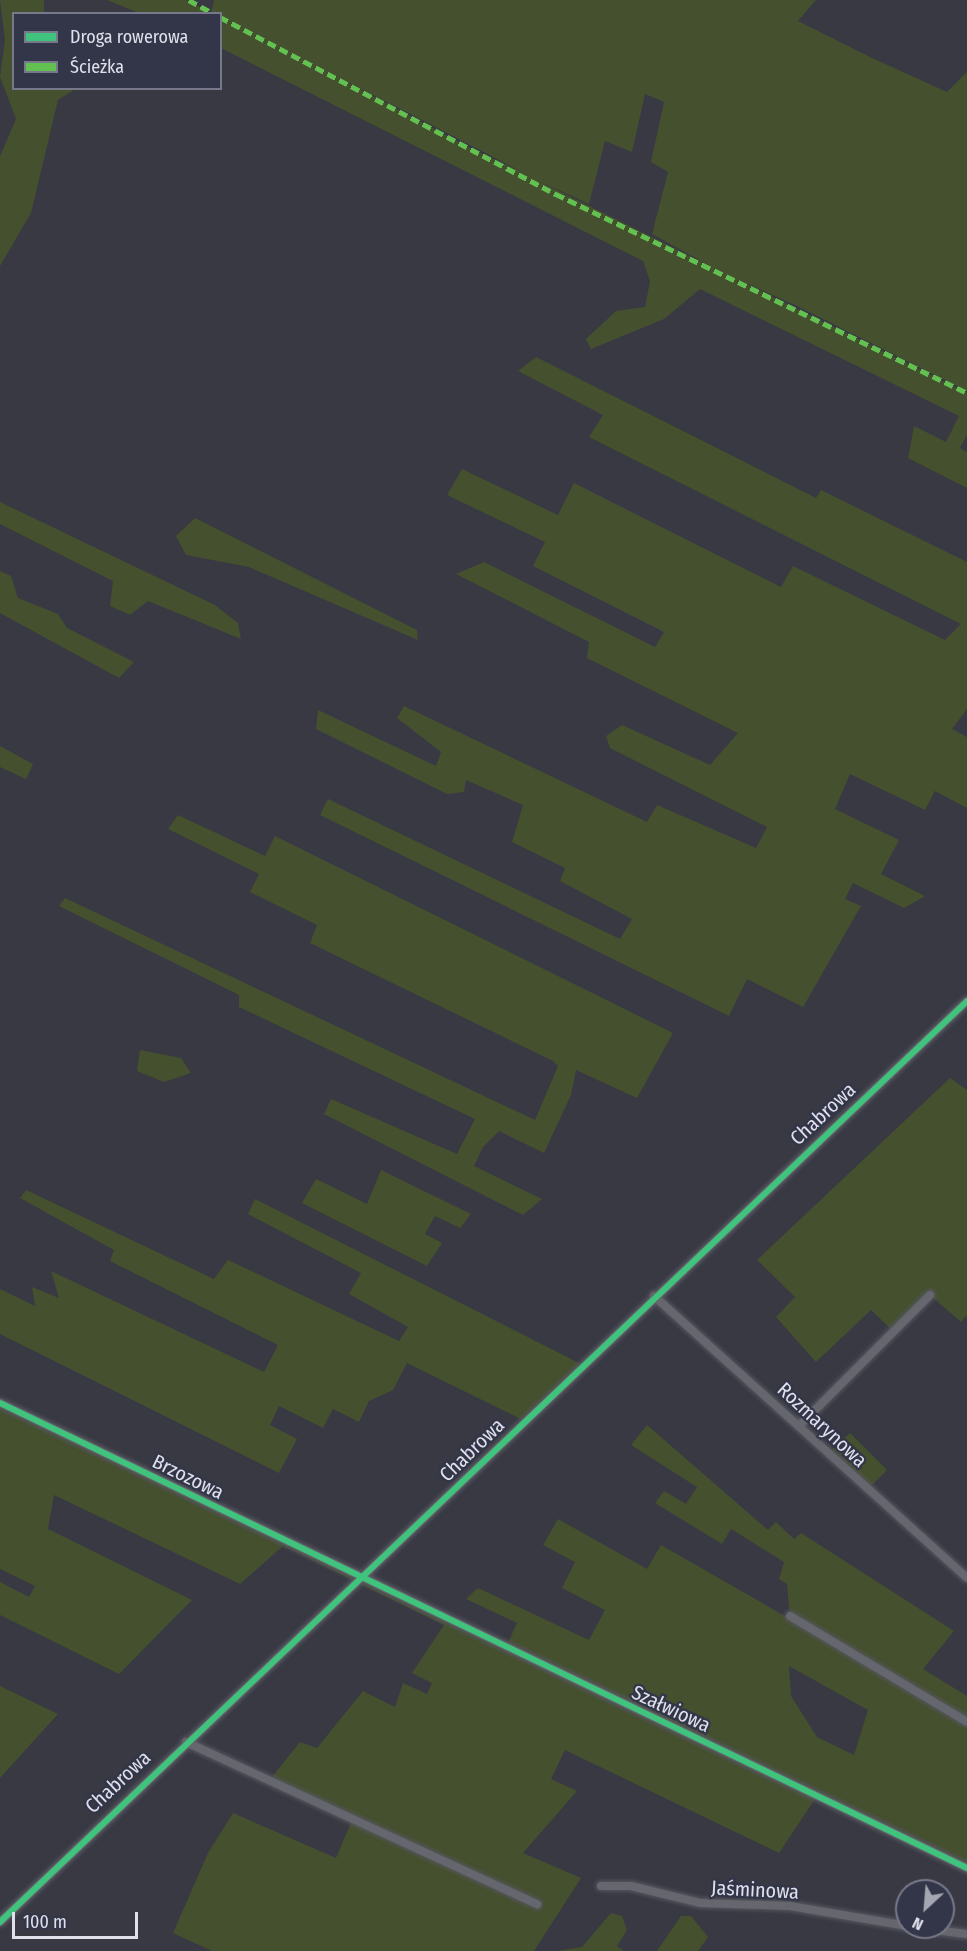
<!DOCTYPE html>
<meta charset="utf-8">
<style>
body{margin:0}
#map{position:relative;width:967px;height:1951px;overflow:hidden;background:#383943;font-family:"Fira Sans Condensed",sans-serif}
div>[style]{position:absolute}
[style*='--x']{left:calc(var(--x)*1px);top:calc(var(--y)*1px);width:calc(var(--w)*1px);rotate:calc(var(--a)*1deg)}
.green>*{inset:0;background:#45502e}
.roads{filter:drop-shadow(0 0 2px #565760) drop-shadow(0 0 2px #565760)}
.minor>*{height:8px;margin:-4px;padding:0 4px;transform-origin:4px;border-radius:4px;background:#65666e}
.quiet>*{height:4.5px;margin-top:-2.25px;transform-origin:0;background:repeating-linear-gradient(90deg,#63c152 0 9px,transparent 0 13.5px)}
.cycleway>*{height:6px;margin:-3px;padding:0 3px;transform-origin:3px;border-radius:3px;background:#40c37c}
span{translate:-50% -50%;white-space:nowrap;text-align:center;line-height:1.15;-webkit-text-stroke:4.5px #333548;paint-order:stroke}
.street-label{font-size:20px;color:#dee0ec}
.legend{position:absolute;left:12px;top:12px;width:210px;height:78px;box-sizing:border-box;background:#333548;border:2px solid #77798a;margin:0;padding:8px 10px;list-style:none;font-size:18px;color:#dee0ec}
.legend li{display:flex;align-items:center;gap:12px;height:30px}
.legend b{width:30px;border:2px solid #77798a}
.north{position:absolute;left:895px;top:1879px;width:60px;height:60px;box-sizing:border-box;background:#333548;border:2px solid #77798a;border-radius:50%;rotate:206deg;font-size:16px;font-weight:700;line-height:24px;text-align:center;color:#dee0ec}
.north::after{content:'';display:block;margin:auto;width:21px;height:27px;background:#a4a6b1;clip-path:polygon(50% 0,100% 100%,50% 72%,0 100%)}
.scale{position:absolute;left:12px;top:1912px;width:126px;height:27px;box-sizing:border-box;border:3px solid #dee0ec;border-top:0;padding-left:8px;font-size:18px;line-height:21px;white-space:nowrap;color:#dee0ec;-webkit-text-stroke:4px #333548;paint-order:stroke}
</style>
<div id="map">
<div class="green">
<i style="clip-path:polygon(0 0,44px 0,44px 13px,14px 14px,14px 88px,75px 89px,58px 100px,31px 213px,0 266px,0 156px,16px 119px,0 77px,5px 40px)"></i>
<i style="clip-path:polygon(evenodd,107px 0,187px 0,211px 13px,214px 0,816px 0,798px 21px,870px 57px,947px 92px,967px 72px,967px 391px,797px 306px,737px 279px,967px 393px,967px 435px,960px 448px,967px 452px,967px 488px,908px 458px,914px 426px,946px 442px,959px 416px,700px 289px,664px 319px,591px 349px,586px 339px,616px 311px,645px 307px,650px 281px,643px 261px,221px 48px,220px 14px,139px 13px,107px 0,332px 74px,422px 120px,524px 173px,470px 148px,332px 74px,107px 0,645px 94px,664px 102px,651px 162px,668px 172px,652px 234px,710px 266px,537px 180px,589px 204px,605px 141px,632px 152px,645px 94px)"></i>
<i style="clip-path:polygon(536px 357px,816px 498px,821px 490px,967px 562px,967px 709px,952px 729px,967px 737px,967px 808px,935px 791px,925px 810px,850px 774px,835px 809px,899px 840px,881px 874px,925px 896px,904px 908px,853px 883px,845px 899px,861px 906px,803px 1007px,747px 979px,729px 1016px,320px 815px,328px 799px,620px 939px,632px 919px,560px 881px,565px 868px,512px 842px,523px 805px,466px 780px,464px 792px,447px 794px,316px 729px,318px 710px,436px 766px,441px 752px,397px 718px,404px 706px,647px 822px,657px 805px,756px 848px,767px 827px,610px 748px,606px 736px,622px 725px,710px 765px,738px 733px,587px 658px,589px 642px,456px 574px,484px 562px,655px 647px,664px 632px,533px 566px,545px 542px,447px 495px,462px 469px,558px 515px,574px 483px,781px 587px,793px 566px,945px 640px,961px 624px,589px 437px,603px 415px,518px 371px)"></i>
<i style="clip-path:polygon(0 502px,215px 605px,238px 623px,241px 639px,148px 601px,130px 615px,110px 606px,113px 581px,0 524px)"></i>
<i style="clip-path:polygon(195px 518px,417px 630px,418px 640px,249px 567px,186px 555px,176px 536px)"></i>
<i style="clip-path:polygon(0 571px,11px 576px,18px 598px,58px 614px,67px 628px,134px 662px,119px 678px,0 613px)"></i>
<i style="clip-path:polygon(0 746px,33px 764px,26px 779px,0 767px)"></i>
<i style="clip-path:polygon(178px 815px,265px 856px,275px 836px,673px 1033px,637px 1098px,576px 1070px,571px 1095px,544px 1153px,499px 1131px,483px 1147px,474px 1166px,542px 1199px,523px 1215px,324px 1114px,331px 1099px,457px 1154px,475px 1119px,239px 1007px,239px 995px,59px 906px,65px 898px,535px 1120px,558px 1066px,553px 1061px,310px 943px,317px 925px,250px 892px,259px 874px,168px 829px)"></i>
<i style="clip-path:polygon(140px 1050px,181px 1058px,191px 1073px,164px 1082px,137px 1071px)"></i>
<i style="clip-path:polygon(950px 1078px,967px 1090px,967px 1315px,961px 1322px,930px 1295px,896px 1334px,871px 1310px,816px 1362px,776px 1317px,795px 1297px,757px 1260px)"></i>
<i style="clip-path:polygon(381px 1170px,471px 1214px,460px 1228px,435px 1216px,425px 1234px,442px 1243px,427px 1266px,302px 1203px,316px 1179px,367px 1204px)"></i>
<i style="clip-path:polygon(26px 1190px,214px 1279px,228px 1260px,399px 1341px,408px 1327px,349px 1294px,361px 1273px,248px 1214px,255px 1199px,583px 1365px,525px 1421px,407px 1363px,393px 1390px,369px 1401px,359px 1422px,333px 1409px,323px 1428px,279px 1406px,270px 1425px,297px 1439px,279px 1473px,0 1334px,0 1289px,35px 1306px,32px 1287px,59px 1298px,51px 1271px,264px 1372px,278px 1345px,110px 1261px,114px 1250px,20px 1198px)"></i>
<i style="clip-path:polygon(evenodd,0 1403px,507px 1645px,517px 1623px,466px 1599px,478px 1588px,589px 1640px,605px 1610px,562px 1588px,575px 1562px,543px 1545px,558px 1519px,647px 1569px,661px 1545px,790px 1619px,787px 1584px,779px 1579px,784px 1562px,731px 1529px,722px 1544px,655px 1503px,664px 1491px,686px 1504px,697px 1487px,631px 1445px,647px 1425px,768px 1530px,776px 1522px,794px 1539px,801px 1533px,954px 1631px,923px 1669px,967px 1696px,967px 1867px,817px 1796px,779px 1853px,565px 1750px,551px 1779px,577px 1791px,523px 1853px,581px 1878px,534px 1951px,212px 1951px,173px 1933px,208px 1853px,233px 1813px,336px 1858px,352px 1820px,272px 1777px,300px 1742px,317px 1748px,363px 1691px,395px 1707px,403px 1683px,427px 1694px,432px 1683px,412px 1673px,444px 1625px,283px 1546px,240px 1584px,54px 1495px,48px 1529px,192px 1600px,119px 1674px,0 1615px,0 1582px,29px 1597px,35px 1586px,0 1569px,0 1403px,789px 1666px,868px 1710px,854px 1755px,817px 1737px,791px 1696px,789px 1666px)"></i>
<i style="clip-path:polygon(800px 1425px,832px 1450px,850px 1433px,887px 1470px,867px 1490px)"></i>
<i style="clip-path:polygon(0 1686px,58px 1714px,0 1778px)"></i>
<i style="clip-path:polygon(611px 1913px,622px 1916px,627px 1930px,617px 1946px,624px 1951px,557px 1951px,582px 1947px)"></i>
<i style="clip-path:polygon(681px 1916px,691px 1916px,708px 1937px,698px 1951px,657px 1951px)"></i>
</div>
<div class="roads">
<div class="minor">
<i style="--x:654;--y:1296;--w:421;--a:42"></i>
<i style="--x:0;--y:1403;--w:1073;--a:25.68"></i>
<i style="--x:800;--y:1425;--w:184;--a:-45"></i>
<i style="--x:790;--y:1616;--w:206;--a:30.9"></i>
<i style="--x:186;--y:1742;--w:387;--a:24.8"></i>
<i style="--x:601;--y:1886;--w:30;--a:0"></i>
<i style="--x:631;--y:1886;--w:72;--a:13.7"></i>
<i style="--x:701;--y:1903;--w:89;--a:1.9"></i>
<i style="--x:790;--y:1906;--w:119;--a:9.7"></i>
<i style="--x:0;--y:1922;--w:1335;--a:-43.6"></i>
<i style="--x:911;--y:1927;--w:56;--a:7.1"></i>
</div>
</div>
<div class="quiet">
<i style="--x:189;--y:0;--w:29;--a:29"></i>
<i style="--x:220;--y:17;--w:380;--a:27.8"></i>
<i style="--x:556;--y:194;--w:457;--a:25.8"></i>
</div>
<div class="cycleway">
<i style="--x:0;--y:1403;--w:1073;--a:25.68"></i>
<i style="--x:0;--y:1922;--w:1335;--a:-43.6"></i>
</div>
<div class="street-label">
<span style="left:823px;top:1114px;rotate:-43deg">Chabrowa</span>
<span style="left:822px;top:1425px;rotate:43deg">Rozmarynowa</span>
<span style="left:472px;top:1450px;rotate:-44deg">Chabrowa</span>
<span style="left:188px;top:1477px;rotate:26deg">Brzozowa</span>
<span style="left:671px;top:1709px;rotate:25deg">Szałwiowa</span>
<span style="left:118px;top:1782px;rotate:-43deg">Chabrowa</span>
<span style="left:755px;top:1890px;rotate:3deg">Jaśminowa</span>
</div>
<ul class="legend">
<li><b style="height:8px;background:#40c37c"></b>Droga rowerowa</li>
<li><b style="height:8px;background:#63c152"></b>Ścieżka</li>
</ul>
<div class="north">N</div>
<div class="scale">100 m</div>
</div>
